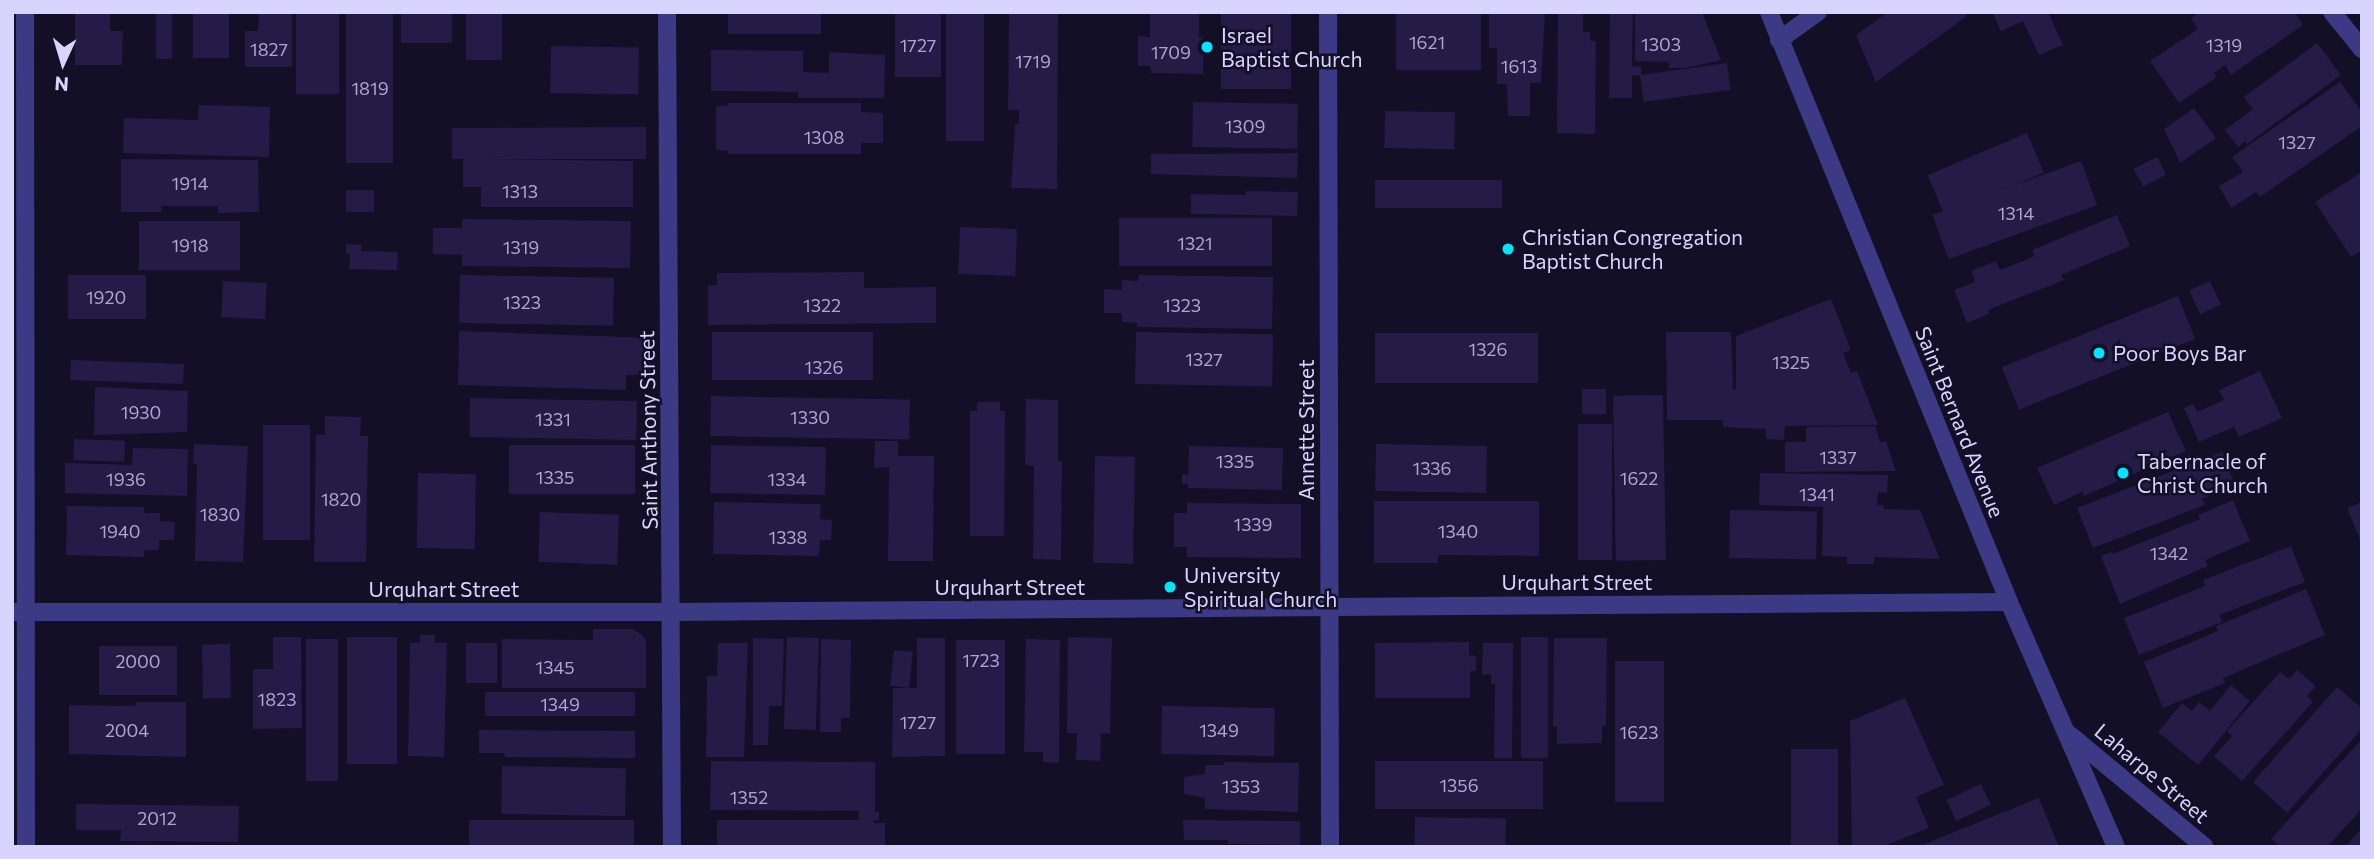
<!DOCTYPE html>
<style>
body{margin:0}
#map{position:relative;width:2374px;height:859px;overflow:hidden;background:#130f26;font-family:Commissioner,sans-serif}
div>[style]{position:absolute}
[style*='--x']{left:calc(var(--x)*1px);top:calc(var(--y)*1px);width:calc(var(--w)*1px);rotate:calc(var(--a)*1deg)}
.building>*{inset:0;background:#241b47;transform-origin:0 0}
.minor>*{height:18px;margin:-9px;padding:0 9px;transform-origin:9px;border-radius:9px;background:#3d3a85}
.tertiary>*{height:18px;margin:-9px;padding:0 9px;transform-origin:9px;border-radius:9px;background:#3d3a85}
.dots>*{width:19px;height:19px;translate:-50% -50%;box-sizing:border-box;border:4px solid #130f26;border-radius:50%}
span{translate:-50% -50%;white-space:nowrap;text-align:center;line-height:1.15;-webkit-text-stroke:5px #130f26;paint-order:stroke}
.number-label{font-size:18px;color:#aca6d1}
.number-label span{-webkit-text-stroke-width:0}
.poi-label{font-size:21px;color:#d9d4ff}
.left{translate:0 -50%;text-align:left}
.street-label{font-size:21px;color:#d9d4ff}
.frame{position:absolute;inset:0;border:14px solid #d9d4ff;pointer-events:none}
.north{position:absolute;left:28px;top:28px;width:70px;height:70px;-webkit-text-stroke:5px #130f26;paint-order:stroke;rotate:184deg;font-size:19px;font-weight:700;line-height:28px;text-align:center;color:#d9d4ff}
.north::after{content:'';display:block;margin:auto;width:24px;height:32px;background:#d9d4ff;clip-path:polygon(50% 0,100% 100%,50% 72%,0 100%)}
</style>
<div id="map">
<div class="building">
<i style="clip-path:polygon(75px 12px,110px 12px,110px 31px,123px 31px,122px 65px,75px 65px)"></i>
<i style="left:156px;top:12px;width:16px;height:47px"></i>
<i style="left:193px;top:12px;width:36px;height:46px"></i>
<i style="clip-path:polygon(259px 12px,292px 12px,292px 67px,245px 67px,245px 31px,258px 31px)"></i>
<i style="left:296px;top:12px;width:43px;height:82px"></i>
<i style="left:346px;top:12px;width:47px;height:151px"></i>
<i style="left:401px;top:12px;width:51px;height:31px"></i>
<i style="left:466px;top:12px;width:36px;height:48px"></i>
<i style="left:728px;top:12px;width:93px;height:22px"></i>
<i style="left:895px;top:12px;width:46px;height:65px"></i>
<i style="left:946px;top:12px;width:38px;height:129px"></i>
<i style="clip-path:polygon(1009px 12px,1058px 12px,1057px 189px,1011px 188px,1015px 124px,1019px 124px,1019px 110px,1008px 110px)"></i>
<i style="clip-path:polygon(1150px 12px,1199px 12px,1199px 38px,1204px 37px,1203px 74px,1151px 73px,1150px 66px,1138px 66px,1138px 36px,1150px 37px)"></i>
<i style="left:1221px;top:12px;width:70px;height:77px"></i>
<i style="left:1396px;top:12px;width:85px;height:58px"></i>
<i style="clip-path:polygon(1489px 12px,1545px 12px,1541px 83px,1530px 83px,1530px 116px,1508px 116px,1507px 84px,1497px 84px,1497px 48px,1489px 48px)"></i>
<i style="clip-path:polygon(1558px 12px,1583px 12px,1583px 32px,1590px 32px,1590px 41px,1596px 41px,1595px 134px,1557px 133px)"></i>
<i style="clip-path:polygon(1610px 12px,1633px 12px,1632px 66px,1641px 67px,1641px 76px,1632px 75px,1632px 98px,1609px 98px)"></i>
<i style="clip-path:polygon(1635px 12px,1702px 12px,1721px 60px,1686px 68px,1669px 68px,1669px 62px,1635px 61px)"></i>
<i style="clip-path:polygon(1888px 12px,1964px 12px,1967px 16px,1876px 82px,1856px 35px)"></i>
<i style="clip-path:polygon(1992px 12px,2048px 12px,2063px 45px,2039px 55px,2023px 21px,2001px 31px)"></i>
<i style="clip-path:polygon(2200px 12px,2295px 12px,2303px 25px,2231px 75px,2225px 65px,2214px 73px,2217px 77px,2179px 103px,2150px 61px,2198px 29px,2191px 18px)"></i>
<i style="clip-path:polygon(2317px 43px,2341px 75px,2247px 144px,2245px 141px,2238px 147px,2225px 130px,2253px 109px,2244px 97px)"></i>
<i style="left:551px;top:46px;width:88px;height:47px;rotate:1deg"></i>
<i style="clip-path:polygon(711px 50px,803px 51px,803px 72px,829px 73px,829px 52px,885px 55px,884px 98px,798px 98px,798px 92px,711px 91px)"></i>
<i style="left:1727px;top:63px;width:27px;height:88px;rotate:82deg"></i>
<i style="clip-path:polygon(2340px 82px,2362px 112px,2362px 126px,2260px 197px,2256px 192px,2231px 208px,2219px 186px,2243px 172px,2232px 157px)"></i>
<i style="left:1193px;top:102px;width:105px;height:45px;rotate:1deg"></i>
<i style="clip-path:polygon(728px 103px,861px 103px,861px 112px,883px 113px,883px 143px,861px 143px,861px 154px,728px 154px,728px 151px,716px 150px,716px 106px,728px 106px)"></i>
<i style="clip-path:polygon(199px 105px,270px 107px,269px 157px,123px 153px,124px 118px,198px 120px)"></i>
<i style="clip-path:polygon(2194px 108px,2216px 138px,2180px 163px,2164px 129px)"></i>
<i style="left:1385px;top:111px;width:70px;height:37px;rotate:1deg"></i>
<i style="clip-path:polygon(646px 127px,646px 159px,485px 159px,633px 161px,633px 207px,481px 207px,481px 187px,463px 187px,463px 159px,452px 159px,452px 128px)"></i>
<i style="left:2027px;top:133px;width:43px;height:108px;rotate:67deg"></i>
<i style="clip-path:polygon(1298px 153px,1297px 178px,1151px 174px,1151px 154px)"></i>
<i style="left:2157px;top:157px;width:20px;height:26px;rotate:63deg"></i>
<i style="clip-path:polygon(121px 159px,258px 160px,259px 212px,218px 213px,218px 206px,161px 206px,162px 212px,121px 212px)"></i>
<i style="left:2081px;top:161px;width:47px;height:158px;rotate:70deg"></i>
<i style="clip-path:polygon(2362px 172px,2362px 250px,2351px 257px,2315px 202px)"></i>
<i style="left:1375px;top:180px;width:127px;height:28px"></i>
<i style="left:346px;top:190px;width:28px;height:22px"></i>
<i style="clip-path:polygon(1246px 191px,1298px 192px,1297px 216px,1191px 214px,1191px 194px,1246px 195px)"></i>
<i style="clip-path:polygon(2117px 215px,2130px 246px,2061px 275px,2064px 280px,1988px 310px,1989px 314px,1967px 323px,1954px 290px,1975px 282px,1971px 271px,1996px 261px,2000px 270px,2035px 256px,2032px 250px)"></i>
<i style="left:1119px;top:218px;width:153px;height:48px"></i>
<i style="clip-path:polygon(462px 219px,631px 221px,630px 268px,462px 266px,462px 255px,433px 254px,433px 228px,462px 228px)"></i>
<i style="left:139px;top:221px;width:101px;height:49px"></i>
<i style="left:960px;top:227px;width:57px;height:47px;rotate:2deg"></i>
<i style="clip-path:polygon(346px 244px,362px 245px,361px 251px,398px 252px,397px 270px,349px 269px,350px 254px,346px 254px)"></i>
<i style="clip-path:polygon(864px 272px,864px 288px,936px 287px,936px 323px,708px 325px,708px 285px,717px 285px,717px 273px)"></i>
<i style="left:68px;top:275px;width:78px;height:44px"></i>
<i style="left:460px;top:275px;width:154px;height:48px;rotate:1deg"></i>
<i style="clip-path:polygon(1139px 275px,1273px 277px,1272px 329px,1137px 327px,1137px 323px,1122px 322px,1122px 313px,1104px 313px,1104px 289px,1122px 290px,1122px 280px,1138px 281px)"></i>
<i style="left:223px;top:281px;width:44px;height:36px;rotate:3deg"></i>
<i style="left:2210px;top:281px;width:26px;height:23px;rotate:65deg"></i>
<i style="left:2178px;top:296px;width:46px;height:190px;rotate:68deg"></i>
<i style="clip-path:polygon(1831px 299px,1851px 350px,1843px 353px,1851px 373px,1857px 371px,1878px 425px,1785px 426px,1784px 440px,1766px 439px,1766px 429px,1723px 427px,1723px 420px,1667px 420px,1666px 332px,1731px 332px,1733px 390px,1736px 389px,1736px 336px)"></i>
<i style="clip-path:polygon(459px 331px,653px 338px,651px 375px,626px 375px,626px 390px,458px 385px)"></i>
<i style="left:873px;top:332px;width:48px;height:161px;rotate:90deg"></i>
<i style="left:1136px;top:332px;width:137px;height:52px;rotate:1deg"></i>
<i style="left:1375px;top:333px;width:163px;height:50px"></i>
<i style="left:71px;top:360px;width:113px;height:20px;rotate:2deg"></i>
<i style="clip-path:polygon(2260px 371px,2282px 418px,2239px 437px,2234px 427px,2199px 442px,2184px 408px,2193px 404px,2197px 412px,2224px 400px,2219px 390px)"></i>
<i style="clip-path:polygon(95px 387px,188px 391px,187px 432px,94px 435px)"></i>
<i style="left:1582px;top:389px;width:24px;height:25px"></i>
<i style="left:1663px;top:395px;width:165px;height:50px;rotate:89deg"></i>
<i style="left:711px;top:396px;width:199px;height:40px;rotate:1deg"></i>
<i style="left:470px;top:398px;width:167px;height:39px;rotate:1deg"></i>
<i style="clip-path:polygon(1026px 399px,1058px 400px,1058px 461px,1062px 461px,1061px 560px,1033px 559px,1034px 466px,1025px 465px)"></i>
<i style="clip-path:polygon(977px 402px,1000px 402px,1000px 411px,1005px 411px,1004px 536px,970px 536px,970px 411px,977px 411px)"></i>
<i style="clip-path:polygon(2168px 412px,2186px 451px,2084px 496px,2082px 492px,2054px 505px,2037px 468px)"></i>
<i style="clip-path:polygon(325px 416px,361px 417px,360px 436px,368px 436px,366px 562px,314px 562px,316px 435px,325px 435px)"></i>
<i style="left:1578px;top:424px;width:34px;height:136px"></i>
<i style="left:263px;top:425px;width:47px;height:115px"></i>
<i style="clip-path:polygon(1875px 426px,1880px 442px,1886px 441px,1896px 471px,1785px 472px,1785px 442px,1806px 442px,1806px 427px)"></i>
<i style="left:74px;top:439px;width:51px;height:21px;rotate:2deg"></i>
<i style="clip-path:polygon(875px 441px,898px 441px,898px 456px,934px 456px,933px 561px,888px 561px,889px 467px,874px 468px)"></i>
<i style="clip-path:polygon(194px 444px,248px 446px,243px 562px,195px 561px,197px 464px,193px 464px)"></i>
<i style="left:1376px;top:444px;width:111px;height:47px;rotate:1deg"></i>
<i style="left:509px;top:445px;width:126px;height:49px"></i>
<i style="left:711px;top:445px;width:115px;height:48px;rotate:1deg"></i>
<i style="clip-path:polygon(1189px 446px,1283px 448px,1282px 490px,1188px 488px,1188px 484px,1182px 484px,1182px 474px,1188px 475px)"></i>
<i style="clip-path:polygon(133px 448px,188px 449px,187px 496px,65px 493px,65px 463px,132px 465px)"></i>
<i style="clip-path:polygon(2222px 452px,2235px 485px,2202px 499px,2205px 505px,2093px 548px,2077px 508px)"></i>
<i style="left:1095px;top:456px;width:40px;height:107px;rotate:1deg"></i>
<i style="left:418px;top:473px;width:58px;height:75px;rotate:1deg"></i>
<i style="clip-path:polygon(1760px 473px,1888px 475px,1887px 493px,1878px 492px,1877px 505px,1883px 505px,1884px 509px,1920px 510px,1940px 559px,1874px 557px,1874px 564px,1847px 564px,1847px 557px,1822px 556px,1823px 507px,1759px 505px)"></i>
<i style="clip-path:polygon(2233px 500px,2250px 541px,2205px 560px,2208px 566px,2120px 604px,2101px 556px,2112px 552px,2113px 554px,2200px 519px,2198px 515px)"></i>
<i style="clip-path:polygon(1374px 501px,1539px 501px,1539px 556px,1438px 555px,1438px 563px,1374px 563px)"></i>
<i style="clip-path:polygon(714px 502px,821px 504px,820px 519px,832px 520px,831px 540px,820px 540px,819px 556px,713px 554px)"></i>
<i style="clip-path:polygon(2362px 502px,2362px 545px,2347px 508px)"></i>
<i style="clip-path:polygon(1187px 503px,1301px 504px,1301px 558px,1187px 557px,1187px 547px,1174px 547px,1174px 513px,1187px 513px)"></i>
<i style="clip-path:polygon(67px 506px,144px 507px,145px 513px,160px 513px,160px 521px,175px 522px,174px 540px,159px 540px,159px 550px,144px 550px,144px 557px,66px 555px)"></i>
<i style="left:1730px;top:510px;width:87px;height:48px;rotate:1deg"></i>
<i style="left:540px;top:512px;width:79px;height:50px;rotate:2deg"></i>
<i style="clip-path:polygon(2291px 546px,2305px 582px,2219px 615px,2222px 622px,2139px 655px,2124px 618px,2205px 586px,2203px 580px)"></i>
<i style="clip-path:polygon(2306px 589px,2325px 635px,2223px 678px,2225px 683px,2163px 708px,2144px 662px,2218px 631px,2216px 626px)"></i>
<i style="clip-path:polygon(593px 629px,633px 629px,643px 635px,646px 642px,646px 688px,502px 688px,502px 639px,593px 640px)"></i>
<i style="clip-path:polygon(420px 635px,435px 635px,435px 643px,447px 643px,444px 757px,408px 756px,410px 643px,420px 643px)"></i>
<i style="clip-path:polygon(273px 637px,301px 637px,302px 728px,253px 729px,253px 669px,273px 669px)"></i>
<i style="left:347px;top:637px;width:50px;height:127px"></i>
<i style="left:787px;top:637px;width:32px;height:92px;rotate:2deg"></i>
<i style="clip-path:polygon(1068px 637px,1112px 638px,1110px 734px,1101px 733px,1100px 761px,1076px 760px,1077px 733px,1067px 733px)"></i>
<i style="left:1521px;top:637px;width:27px;height:121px"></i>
<i style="clip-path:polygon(753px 638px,784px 639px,782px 706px,769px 706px,768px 745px,753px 745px)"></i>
<i style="clip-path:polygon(917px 638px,945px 638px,945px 756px,892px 757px,893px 688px,917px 688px)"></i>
<i style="clip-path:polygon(1554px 638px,1607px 638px,1606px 726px,1602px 726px,1602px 743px,1557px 744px,1557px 727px,1553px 726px)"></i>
<i style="left:306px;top:639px;width:32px;height:142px"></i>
<i style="clip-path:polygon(821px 639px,851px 640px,850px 718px,841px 718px,841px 732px,820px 732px)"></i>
<i style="clip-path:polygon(1026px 639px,1060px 640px,1059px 763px,1043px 762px,1043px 752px,1024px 752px)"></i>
<i style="left:956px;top:640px;width:49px;height:114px"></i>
<i style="clip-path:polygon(1469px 642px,1469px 655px,1476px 656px,1476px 671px,1470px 671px,1470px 698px,1375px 698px,1375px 643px)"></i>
<i style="left:466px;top:643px;width:31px;height:40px"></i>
<i style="clip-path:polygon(718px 643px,748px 643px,744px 757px,706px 757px,707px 676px,717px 676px)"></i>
<i style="clip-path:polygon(1483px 643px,1513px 643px,1512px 758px,1494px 758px,1495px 684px,1491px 684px,1491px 674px,1482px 675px)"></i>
<i style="left:230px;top:644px;width:54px;height:28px;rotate:89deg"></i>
<i style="left:99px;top:646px;width:78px;height:49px"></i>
<i style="left:894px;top:650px;width:19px;height:36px;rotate:6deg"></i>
<i style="left:1615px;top:661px;width:49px;height:141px"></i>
<i style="clip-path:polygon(2297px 670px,2316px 686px,2307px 696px,2313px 702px,2242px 781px,2214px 756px,2232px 736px,2227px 731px,2280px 672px,2289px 679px)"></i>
<i style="clip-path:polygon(2231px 685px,2250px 701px,2198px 765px,2158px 732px,2182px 703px,2192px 711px,2199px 702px,2210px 711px)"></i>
<i style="clip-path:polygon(2337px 687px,2362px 708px,2362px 729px,2287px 813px,2253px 782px)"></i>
<i style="left:635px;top:692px;width:24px;height:150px;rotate:90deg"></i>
<i style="clip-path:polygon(1905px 698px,1944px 785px,1916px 797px,1929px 828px,1882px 847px,1852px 847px,1850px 721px)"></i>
<i style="clip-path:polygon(136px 702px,186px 702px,186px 757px,69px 754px,69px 705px,136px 706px)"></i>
<i style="left:1162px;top:706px;width:113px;height:48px;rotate:1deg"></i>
<i style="clip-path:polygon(479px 730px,635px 731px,635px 758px,505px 757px,504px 753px,479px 753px)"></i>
<i style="clip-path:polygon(2362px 739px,2362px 809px,2327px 847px,2280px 847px,2271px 839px)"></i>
<i style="left:1791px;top:749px;width:47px;height:98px"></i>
<i style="clip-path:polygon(711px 761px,875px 762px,875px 811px,879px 812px,879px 820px,874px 820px,874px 823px,885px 823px,885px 847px,717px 847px,717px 820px,859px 820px,859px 811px,710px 810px)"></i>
<i style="left:1375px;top:761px;width:168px;height:48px"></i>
<i style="clip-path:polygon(1224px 762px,1299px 763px,1298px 812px,1205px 809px,1205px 798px,1184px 794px,1184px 777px,1205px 774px,1205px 765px,1224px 765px)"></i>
<i style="left:502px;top:766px;width:124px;height:48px;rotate:1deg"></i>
<i style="left:1981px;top:784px;width:23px;height:38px;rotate:65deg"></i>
<i style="clip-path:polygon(2039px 798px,2059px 847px,1917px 847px)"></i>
<i style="clip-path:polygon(76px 804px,239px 806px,238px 842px,120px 841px,121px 830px,76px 830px)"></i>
<i style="left:1415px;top:817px;width:91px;height:30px;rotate:1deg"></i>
<i style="left:634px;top:820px;width:27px;height:165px;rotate:90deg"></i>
<i style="clip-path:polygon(1183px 820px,1300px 821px,1300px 845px,1228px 844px,1228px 840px,1184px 840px)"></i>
<i style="clip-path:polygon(2362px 828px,2362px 847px,2345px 847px)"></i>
</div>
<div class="minor">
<i style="--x:25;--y:12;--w:835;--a:89.93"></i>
<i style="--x:667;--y:12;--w:835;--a:89.66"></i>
<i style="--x:1328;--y:12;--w:835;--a:89.86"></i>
<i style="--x:2332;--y:12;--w:48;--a:51"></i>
<i style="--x:1779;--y:40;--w:48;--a:-35.7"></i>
<i style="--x:12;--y:612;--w:660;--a:0"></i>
<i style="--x:672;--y:612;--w:1337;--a:-0.43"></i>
<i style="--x:2070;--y:735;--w:175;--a:39.7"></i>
</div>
<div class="tertiary">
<i style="--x:1769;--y:12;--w:637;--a:67.86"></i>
<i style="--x:2009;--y:602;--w:267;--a:66.4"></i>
</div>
<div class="dots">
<i style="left:1207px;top:47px;background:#00e5ff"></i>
<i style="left:1508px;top:249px;background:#00e5ff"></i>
<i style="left:2099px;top:353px;background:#00e5ff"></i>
<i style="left:2123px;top:473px;background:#00e5ff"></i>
<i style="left:1170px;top:587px;background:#00e5ff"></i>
</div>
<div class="number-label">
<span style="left:1427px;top:42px">1621</span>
<span style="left:1661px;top:44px">1303</span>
<span style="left:918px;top:45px">1727</span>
<span style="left:2224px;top:45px">1319</span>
<span style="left:269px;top:49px">1827</span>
<span style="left:1171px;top:52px">1709</span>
<span style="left:1033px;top:61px">1719</span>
<span style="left:1519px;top:66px">1613</span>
<span style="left:370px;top:88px">1819</span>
<span style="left:1245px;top:126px">1309</span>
<span style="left:824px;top:137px">1308</span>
<span style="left:2297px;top:142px">1327</span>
<span style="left:190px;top:183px">1914</span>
<span style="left:520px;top:191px">1313</span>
<span style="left:2016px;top:213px">1314</span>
<span style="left:1195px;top:243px">1321</span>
<span style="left:190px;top:245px">1918</span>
<span style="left:521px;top:247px">1319</span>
<span style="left:106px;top:297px">1920</span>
<span style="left:522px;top:302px">1323</span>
<span style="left:822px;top:305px">1322</span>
<span style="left:1182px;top:305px">1323</span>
<span style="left:1488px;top:349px">1326</span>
<span style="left:1204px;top:359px">1327</span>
<span style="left:1791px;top:362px">1325</span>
<span style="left:824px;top:367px">1326</span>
<span style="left:141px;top:412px">1930</span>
<span style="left:810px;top:417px">1330</span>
<span style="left:553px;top:419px">1331</span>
<span style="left:1838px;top:457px">1337</span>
<span style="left:1235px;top:461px">1335</span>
<span style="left:1432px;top:468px">1336</span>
<span style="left:555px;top:477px">1335</span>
<span style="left:1639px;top:478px">1622</span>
<span style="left:126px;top:479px">1936</span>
<span style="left:787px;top:479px">1334</span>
<span style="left:1817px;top:494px">1341</span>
<span style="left:341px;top:499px">1820</span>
<span style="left:220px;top:514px">1830</span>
<span style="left:1253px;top:524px">1339</span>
<span style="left:120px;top:531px">1940</span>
<span style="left:1458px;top:531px">1340</span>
<span style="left:788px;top:537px">1338</span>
<span style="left:2169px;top:553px">1342</span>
<span style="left:981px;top:660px">1723</span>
<span style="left:138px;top:661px">2000</span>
<span style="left:555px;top:667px">1345</span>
<span style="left:277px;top:699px">1823</span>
<span style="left:560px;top:704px">1349</span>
<span style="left:918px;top:722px">1727</span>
<span style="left:127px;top:730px">2004</span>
<span style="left:1219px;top:730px">1349</span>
<span style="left:1639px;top:732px">1623</span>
<span style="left:1459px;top:785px">1356</span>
<span style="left:1241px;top:786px">1353</span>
<span style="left:749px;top:797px">1352</span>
<span style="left:157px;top:818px">2012</span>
</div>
<div class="poi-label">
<span class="left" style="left:1221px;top:47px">Israel<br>Baptist Church</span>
<span class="left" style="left:1522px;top:249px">Christian Congregation<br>Baptist Church</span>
<span class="left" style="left:2113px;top:353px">Poor Boys Bar</span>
<span class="left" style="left:2137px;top:473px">Tabernacle of<br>Christ Church</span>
<span class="left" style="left:1184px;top:587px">University<br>Spiritual Church</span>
</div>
<div class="street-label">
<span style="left:1960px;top:422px;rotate:68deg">Saint Bernard Avenue</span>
<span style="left:648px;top:430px;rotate:-91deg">Saint Anthony Street</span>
<span style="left:1306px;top:430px;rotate:-90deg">Annette Street</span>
<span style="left:1577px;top:582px">Urquhart Street</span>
<span style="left:1010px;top:587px">Urquhart Street</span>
<span style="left:444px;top:589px">Urquhart Street</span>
<span style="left:2152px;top:773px;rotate:40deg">Laharpe Street</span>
</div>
<div class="frame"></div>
<div class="north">N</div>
</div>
